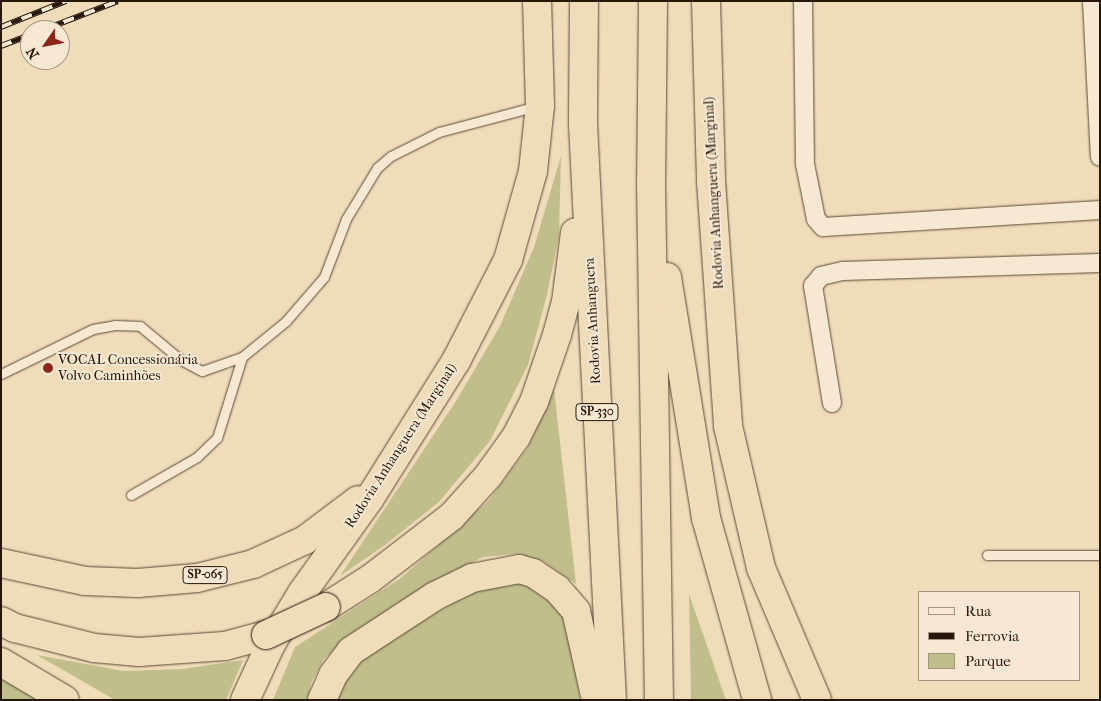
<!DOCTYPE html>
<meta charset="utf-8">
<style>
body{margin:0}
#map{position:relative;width:1101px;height:701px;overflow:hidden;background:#f1dcba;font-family:"IM FELL French Canon",serif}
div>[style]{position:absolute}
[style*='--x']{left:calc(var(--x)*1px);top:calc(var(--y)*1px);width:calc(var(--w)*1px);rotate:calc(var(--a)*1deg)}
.green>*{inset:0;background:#c0bf8c}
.roads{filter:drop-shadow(0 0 1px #5a4835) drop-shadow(0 0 1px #5a4835)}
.service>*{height:9px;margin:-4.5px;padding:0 4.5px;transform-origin:4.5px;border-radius:4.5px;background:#f6e8d2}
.minor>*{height:18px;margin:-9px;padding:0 9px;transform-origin:9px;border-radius:9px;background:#f6e8d2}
.trunk>*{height:28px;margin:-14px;padding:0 14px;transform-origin:14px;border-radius:14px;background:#f1dcba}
.motorway>*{height:28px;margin:-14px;padding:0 14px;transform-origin:14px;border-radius:14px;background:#f1dcba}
.rail>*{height:5.5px;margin-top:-2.75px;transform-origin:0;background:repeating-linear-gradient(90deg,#f6e8d2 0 11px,#271709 0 22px);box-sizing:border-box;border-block:1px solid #271709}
.bridges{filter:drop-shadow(0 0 1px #271709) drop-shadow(0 0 1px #271709)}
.motorway-bridge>*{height:28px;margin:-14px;padding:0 14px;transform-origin:14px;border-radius:14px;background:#f1dcba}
.dots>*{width:14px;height:14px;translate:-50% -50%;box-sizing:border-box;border:2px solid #f6e8d2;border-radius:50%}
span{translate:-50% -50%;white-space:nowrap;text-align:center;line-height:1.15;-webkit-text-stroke:4px #f6e8d2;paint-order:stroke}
.shield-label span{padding:1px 4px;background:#f6e8d2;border:1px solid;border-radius:4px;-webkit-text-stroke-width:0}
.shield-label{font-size:12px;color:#271709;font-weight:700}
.street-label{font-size:14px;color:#271709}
.poi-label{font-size:14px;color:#271709}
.left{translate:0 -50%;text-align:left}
.frame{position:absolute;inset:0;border:2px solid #271709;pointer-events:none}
.legend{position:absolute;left:918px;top:591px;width:162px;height:90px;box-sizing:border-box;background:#f6e8d2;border:1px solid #a39482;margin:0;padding:6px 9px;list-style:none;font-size:15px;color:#271709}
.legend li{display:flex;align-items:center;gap:10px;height:25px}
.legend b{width:25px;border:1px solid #a39482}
.north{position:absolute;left:20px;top:20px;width:50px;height:50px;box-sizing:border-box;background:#f6e8d2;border:1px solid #a39482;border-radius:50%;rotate:237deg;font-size:14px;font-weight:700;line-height:20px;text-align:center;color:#271709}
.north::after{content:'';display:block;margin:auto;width:18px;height:22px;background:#8f2418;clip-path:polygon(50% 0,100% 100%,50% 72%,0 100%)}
</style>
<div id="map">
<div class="green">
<i style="clip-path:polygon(561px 156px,559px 236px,547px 295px,528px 365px,490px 441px,439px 502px,385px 545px,340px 576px,456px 401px,500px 326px,534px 247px)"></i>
<i style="clip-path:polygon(554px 389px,576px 584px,543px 561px,514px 554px,483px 557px,424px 587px,347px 638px,324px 659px,311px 683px,308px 700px,273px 700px,295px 647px,401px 578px,488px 501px,527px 449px)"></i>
<i style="clip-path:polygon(515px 579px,530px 582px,569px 618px,580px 700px,336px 700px,341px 682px,356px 661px,474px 590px)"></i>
<i style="clip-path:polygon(689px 594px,726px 700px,691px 700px)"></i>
<i style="clip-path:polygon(37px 655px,123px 671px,182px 669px,243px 660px,226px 700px,115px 700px)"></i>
<i style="clip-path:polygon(1px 677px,29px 695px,37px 700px,1px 700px)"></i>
</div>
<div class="roads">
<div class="service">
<i style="--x:1;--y:374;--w:102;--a:-26.1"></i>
<i style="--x:93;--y:329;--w:22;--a:-10"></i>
<i style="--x:115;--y:325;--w:25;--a:2"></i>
<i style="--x:140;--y:326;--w:53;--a:39.7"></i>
<i style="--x:181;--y:360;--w:24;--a:28"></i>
<i style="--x:202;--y:371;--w:42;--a:-19.3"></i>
<i style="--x:242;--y:357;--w:57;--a:-39.3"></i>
<i style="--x:286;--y:321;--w:58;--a:-49.2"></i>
<i style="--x:324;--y:277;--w:62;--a:-69.2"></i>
<i style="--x:346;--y:219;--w:60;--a:-58.7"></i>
<i style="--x:377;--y:168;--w:18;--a:-41"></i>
<i style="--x:391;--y:156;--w:54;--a:-26.6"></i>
<i style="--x:439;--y:132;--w:101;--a:-14.9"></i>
<i style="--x:131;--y:495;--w:76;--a:-29.9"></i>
<i style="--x:197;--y:457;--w:28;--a:-44"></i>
<i style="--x:217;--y:438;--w:85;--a:-72.8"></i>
<i style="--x:987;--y:555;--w:113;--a:0"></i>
</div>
<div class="minor">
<i style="--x:803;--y:1;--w:163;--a:89.3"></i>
<i style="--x:805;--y:164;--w:56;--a:78.7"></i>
<i style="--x:816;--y:219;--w:11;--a:49"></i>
<i style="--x:823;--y:227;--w:278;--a:-3.5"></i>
<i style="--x:1092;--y:1;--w:156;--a:87.1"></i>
<i style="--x:832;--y:403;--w:119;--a:-99.2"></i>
<i style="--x:813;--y:286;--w:13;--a:-51"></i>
<i style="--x:821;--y:276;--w:23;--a:-13"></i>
<i style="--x:843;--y:271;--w:257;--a:-1.8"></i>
</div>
<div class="trunk">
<i style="--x:706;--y:1;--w:180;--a:88.4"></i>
<i style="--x:711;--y:181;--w:246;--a:86"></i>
<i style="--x:728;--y:426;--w:146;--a:76.9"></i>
<i style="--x:761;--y:568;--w:143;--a:67"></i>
<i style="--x:1;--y:563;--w:86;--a:12.1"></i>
<i style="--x:85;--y:581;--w:53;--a:2.2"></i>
<i style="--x:138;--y:583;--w:59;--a:-4.8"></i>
<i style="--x:197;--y:578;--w:58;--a:-14"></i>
<i style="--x:253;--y:564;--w:57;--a:-24.8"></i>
<i style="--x:305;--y:540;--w:66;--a:-37"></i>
<i style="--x:245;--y:700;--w:62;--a:-65.1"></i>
<i style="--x:271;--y:644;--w:60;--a:-58.7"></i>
<i style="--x:302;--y:593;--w:117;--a:-54.4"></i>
<i style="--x:370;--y:498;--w:162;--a:-57.9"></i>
<i style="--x:456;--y:361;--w:114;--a:-62.8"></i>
<i style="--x:508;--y:260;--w:92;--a:-74.3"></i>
<i style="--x:533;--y:171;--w:65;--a:-83.9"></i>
<i style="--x:540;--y:106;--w:105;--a:-91.6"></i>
</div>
<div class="motorway">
<i style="--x:584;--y:1;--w:123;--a:90.5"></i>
<i style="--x:583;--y:124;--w:577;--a:87.12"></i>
<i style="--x:653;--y:1;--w:181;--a:90.6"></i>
<i style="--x:651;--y:182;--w:518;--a:89.12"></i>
<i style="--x:667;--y:277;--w:244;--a:80.8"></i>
<i style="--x:706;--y:518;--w:189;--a:74.3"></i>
<i style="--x:326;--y:607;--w:52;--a:-32.5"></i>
<i style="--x:370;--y:579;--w:103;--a:-37.5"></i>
<i style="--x:452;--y:516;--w:54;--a:-48"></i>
<i style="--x:488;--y:476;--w:48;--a:-54.3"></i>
<i style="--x:516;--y:437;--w:39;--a:-63"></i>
<i style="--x:534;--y:402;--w:71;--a:-71.1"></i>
<i style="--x:557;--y:335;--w:34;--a:-75"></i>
<i style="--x:566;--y:302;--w:70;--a:-82.6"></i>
<i style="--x:1;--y:621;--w:16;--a:27"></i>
<i style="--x:15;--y:628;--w:81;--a:14.2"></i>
<i style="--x:94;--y:648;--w:45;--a:5.1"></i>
<i style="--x:139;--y:652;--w:86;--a:-4"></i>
<i style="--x:225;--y:646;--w:42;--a:-15"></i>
<i style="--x:1;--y:662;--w:74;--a:30.7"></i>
<i style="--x:322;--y:700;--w:27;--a:-66"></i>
<i style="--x:333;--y:675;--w:30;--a:-53"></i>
<i style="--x:351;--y:651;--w:100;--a:-33.2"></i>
<i style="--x:435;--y:596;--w:41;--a:-25.9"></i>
<i style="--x:472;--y:578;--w:48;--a:-10.8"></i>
<i style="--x:519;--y:569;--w:15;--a:16"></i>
<i style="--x:533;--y:573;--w:29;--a:34"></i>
<i style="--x:557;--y:589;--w:29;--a:49"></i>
<i style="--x:576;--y:611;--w:91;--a:77.3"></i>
</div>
</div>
<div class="rail">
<i style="--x:1;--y:27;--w:70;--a:-21.8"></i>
<i style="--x:43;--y:30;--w:80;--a:-21.1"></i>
<i style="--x:1;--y:46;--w:31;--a:-21"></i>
</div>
<div class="bridges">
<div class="motorway-bridge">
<i style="--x:266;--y:635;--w:66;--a:-25"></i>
</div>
</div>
<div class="dots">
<i style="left:48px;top:368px;background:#8f2418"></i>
</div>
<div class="shield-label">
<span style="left:597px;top:412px">SP-330</span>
<span style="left:205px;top:575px">SP-065</span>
</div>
<div class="street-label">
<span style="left:714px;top:193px;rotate:-93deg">Rodovia Anhanguera (Marginal)</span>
<span style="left:593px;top:321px;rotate:-93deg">Rodovia Anhanguera</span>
<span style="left:401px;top:446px;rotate:-57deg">Rodovia Anhanguera (Marginal)</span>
</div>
<div class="poi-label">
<span class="left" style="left:58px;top:368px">VOCAL Concessionária<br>Volvo Caminhões</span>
</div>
<div class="frame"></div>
<ul class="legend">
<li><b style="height:6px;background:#f6e8d2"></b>Rua</li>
<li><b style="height:6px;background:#271709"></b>Ferrovia</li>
<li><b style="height:14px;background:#c0bf8c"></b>Parque</li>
</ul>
<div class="north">N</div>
</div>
